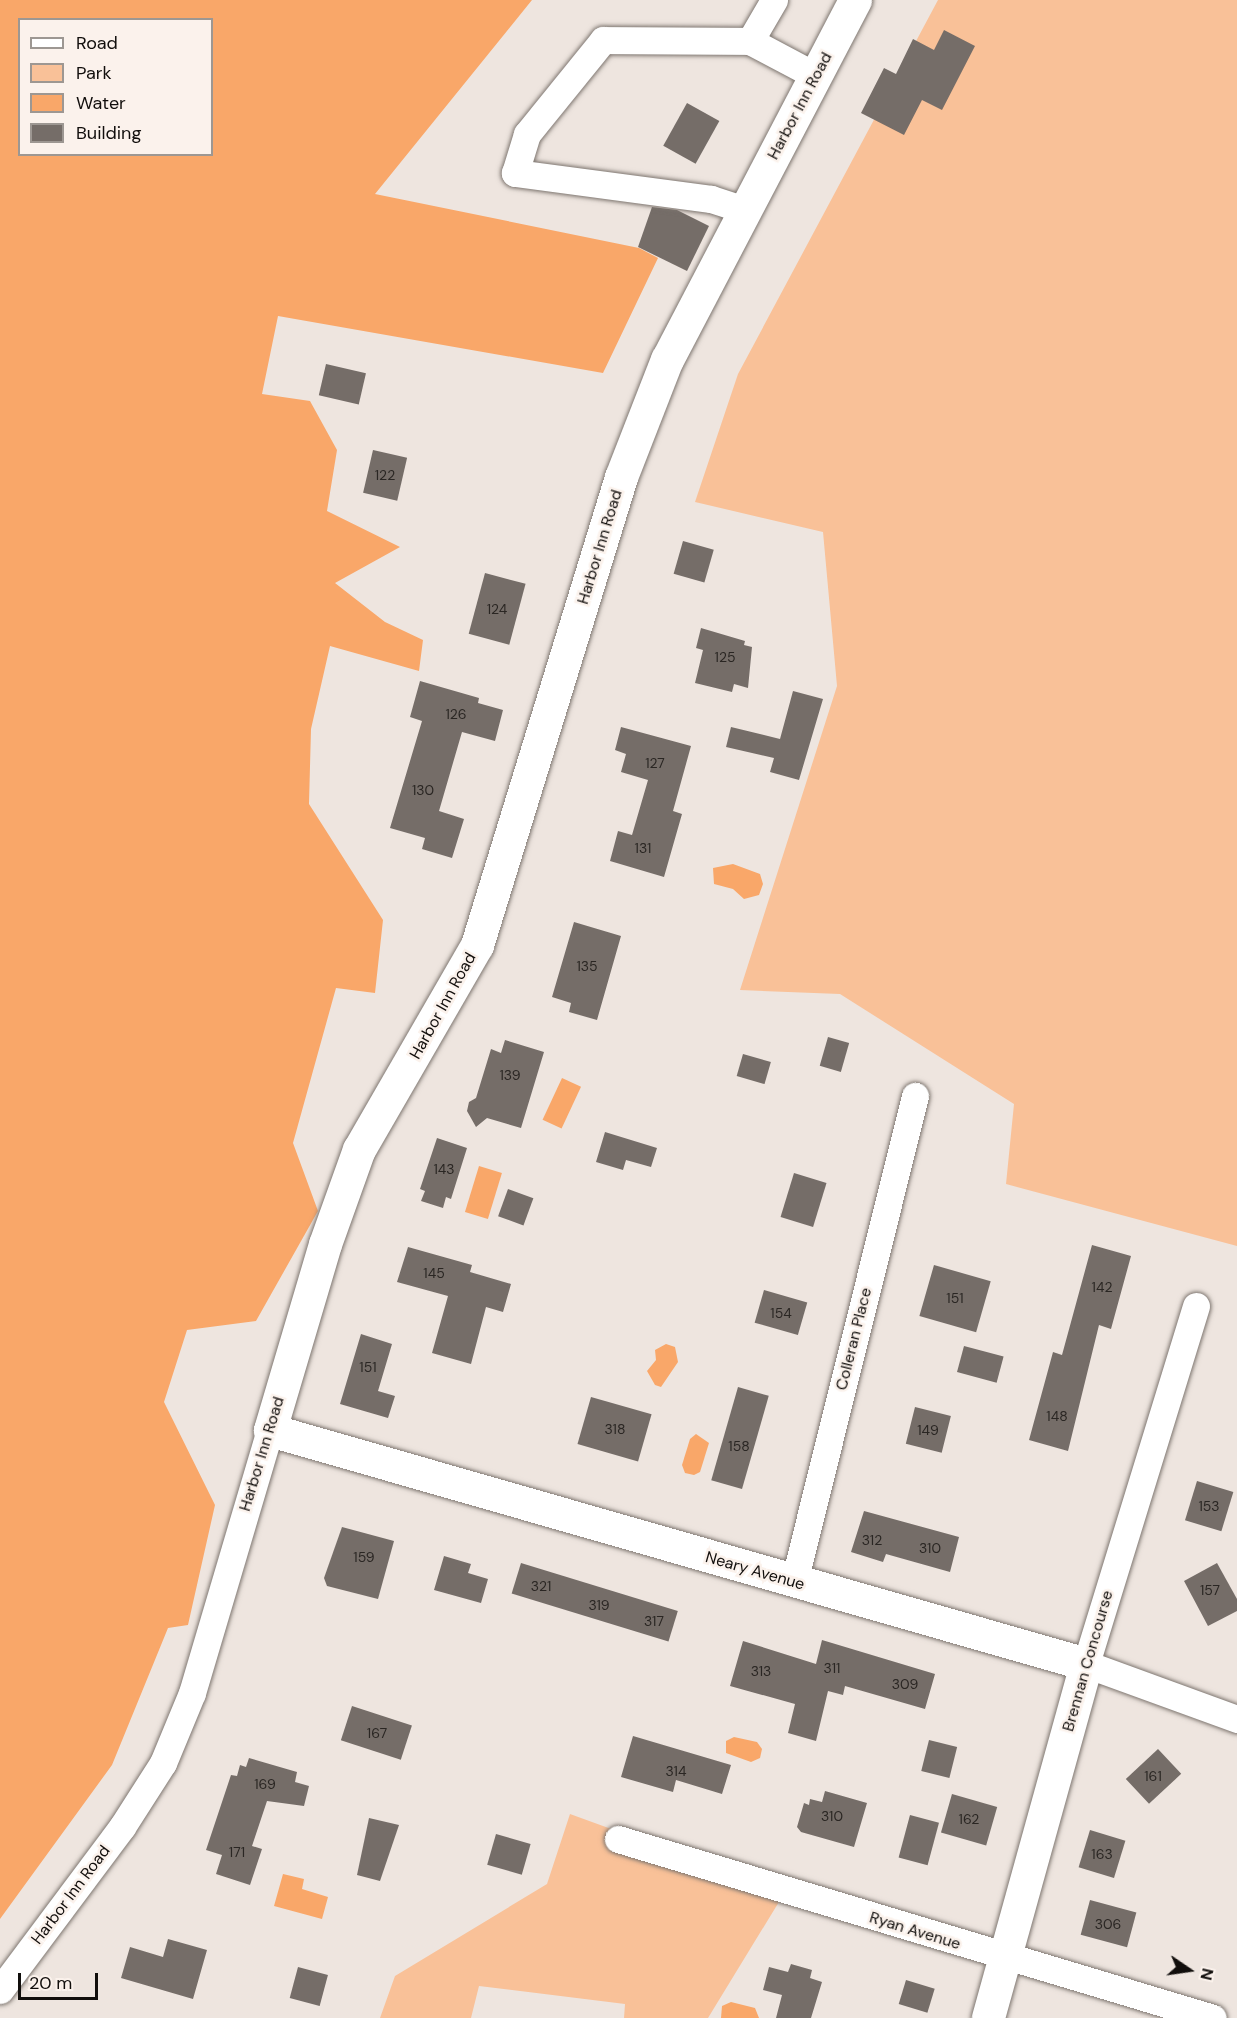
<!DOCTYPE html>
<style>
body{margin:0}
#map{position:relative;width:1237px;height:2018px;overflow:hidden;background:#eee5df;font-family:"DM Sans",sans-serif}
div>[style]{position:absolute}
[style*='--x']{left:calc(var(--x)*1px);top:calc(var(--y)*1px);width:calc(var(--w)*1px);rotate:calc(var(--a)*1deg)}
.green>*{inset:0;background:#f9c198}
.water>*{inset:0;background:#f9a769;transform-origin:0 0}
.building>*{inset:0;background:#756d68;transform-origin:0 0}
.roads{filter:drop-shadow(0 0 2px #7e7670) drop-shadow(0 0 2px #7e7670)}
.minor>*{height:27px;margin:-13.5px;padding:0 13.5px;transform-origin:13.5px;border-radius:13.5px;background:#fff}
.major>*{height:33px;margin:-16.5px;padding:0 16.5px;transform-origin:16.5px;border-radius:16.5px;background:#fff}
span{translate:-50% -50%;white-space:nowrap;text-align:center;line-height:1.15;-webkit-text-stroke:5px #fbf2ec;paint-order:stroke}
.number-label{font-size:14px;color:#2a2623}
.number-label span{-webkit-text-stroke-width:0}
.street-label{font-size:16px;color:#110e0c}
.legend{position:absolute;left:18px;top:18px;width:195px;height:138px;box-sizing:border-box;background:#fbf2ec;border:2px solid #9d9792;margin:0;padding:8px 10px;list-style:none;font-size:18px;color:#110e0c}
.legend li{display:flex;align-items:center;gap:12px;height:30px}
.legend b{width:30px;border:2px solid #9d9792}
.north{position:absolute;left:1159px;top:1940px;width:60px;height:60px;-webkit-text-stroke:4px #fbf2ec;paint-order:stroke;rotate:103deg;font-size:16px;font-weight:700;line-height:24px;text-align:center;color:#110e0c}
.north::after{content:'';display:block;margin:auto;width:21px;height:27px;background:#110e0c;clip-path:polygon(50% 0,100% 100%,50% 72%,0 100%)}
.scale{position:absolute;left:18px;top:1973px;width:80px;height:27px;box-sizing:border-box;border:3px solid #110e0c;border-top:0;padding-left:8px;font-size:18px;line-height:21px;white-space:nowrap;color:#110e0c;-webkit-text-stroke:4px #fbf2ec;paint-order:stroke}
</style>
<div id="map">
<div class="green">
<i style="clip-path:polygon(938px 0,1237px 0,1237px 1246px,1006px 1184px,1014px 1104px,840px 994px,740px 990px,837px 686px,823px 532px,695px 502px,738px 374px)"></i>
<i style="clip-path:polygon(570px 1814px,785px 1892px,708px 2018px,624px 2018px,625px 2004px,479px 1986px,471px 2018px,380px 2018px,395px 1976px,547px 1884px)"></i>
</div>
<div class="water">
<i style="clip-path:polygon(evenodd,0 0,532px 0,375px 194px,639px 248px,658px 258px,603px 373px,278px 316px,262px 394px,310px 401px,337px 450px,327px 511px,400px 547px,335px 583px,385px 622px,423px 640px,419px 671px,330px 646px,311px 729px,309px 804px,383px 920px,375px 993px,336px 988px,293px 1143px,318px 1211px,256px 1321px,187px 1330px,164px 1402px,215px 1505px,188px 1625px,168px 1628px,112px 1765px,0 1919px,0 0,20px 20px,212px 20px,212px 154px,20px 154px,20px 20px)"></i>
<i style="clip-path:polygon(733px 864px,760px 874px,763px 884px,759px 895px,744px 899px,733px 889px,714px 884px,713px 868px)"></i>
<i style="left:562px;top:1078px;width:21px;height:46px;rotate:25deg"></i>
<i style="left:479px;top:1166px;width:24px;height:48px;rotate:17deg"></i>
<i style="clip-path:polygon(666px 1344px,675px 1347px,678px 1362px,661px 1387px,655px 1385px,647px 1371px,656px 1360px,655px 1350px)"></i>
<i style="clip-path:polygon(696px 1434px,709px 1443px,700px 1472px,694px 1475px,685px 1473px,682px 1465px,690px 1439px)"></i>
<i style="clip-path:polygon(734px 1737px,757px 1742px,762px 1749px,760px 1758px,751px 1762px,726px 1753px,726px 1741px)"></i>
<i style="clip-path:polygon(283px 1874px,304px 1879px,302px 1889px,328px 1897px,322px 1919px,274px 1906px)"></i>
<i style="clip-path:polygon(731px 2002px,755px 2008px,759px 2018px,721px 2018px,722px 2006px)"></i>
</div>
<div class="building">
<i style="clip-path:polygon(944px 30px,975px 46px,942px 110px,922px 100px,904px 135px,861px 113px,884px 68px,896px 74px,913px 39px,934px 50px)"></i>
<i style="left:687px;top:103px;width:37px;height:49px;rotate:29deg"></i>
<i style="clip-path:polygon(652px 207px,677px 210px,709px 226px,687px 271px,638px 247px)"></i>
<i style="left:326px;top:364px;width:41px;height:32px;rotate:13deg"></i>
<i style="left:373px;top:450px;width:35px;height:44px;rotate:13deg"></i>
<i style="left:683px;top:541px;width:32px;height:34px;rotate:16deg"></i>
<i style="left:485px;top:573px;width:42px;height:63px;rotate:15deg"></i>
<i style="clip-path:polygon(701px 628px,745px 641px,744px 645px,752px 647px,748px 688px,734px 684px,732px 692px,695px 683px,703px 650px,696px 648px)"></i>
<i style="clip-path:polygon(420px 681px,479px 698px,478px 703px,503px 710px,495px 741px,462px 732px,439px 811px,464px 819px,452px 858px,422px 849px,425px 838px,390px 828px,422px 721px,410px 717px)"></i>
<i style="clip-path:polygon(793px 691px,823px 699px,799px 780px,770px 772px,774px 758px,726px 747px,731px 727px,780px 739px)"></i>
<i style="clip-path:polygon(621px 727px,691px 746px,673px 811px,682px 814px,664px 877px,610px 861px,618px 831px,632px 835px,648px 780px,621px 772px,626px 754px,615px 750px)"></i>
<i style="clip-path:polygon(574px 922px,621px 936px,597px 1020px,569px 1012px,571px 1003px,552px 997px)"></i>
<i style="left:828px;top:1037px;width:22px;height:30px;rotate:16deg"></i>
<i style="clip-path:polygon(505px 1040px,544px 1052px,521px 1128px,487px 1118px,476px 1127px,467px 1111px,469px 1102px,476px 1098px,491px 1049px,501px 1053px)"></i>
<i style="left:743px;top:1054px;width:29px;height:23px;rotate:16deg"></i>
<i style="clip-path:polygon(605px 1132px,657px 1148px,651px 1167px,626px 1160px,623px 1170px,596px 1162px)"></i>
<i style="clip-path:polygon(437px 1138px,467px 1148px,451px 1199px,446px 1197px,443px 1208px,421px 1201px,425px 1191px,420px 1189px)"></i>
<i style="left:794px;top:1173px;width:34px;height:46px;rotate:17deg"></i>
<i style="left:508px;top:1189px;width:27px;height:29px;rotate:20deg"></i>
<i style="clip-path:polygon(1092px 1245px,1131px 1256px,1111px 1329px,1099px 1325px,1068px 1451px,1029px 1440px,1053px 1352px,1062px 1355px)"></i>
<i style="clip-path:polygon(408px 1247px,472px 1265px,470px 1272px,511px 1284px,503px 1312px,486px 1307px,471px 1364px,432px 1353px,448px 1296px,397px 1282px)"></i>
<i style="left:934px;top:1265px;width:59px;height:53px;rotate:16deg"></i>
<i style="left:764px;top:1290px;width:45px;height:34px;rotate:16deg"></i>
<i style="clip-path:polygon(361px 1334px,392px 1344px,378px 1391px,395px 1396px,388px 1418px,340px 1404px)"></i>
<i style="left:964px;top:1346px;width:41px;height:27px;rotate:15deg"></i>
<i style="left:738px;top:1387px;width:32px;height:97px;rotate:16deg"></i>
<i style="left:591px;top:1397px;width:63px;height:49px;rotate:16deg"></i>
<i style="left:915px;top:1407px;width:37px;height:38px;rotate:14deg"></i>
<i style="left:1197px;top:1481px;width:38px;height:41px;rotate:17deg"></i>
<i style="clip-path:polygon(864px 1511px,959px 1537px,950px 1572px,886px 1554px,883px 1562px,851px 1552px)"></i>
<i style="clip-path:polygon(342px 1527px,394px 1541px,378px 1599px,327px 1586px,324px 1578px)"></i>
<i style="clip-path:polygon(444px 1556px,471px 1564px,468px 1573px,488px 1579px,481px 1603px,434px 1590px)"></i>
<i style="left:521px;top:1563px;width:164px;height:32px;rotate:17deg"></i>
<i style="clip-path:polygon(1217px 1563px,1237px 1599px,1237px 1611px,1208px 1626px,1184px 1581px)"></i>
<i style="clip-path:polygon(822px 1640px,935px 1674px,925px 1709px,845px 1686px,843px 1695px,828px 1691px,816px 1741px,788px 1733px,795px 1704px,730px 1686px,743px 1641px,816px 1664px)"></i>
<i style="left:352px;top:1706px;width:63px;height:36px;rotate:18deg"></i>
<i style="clip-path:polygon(633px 1736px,731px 1765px,722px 1794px,676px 1780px,673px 1792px,621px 1777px)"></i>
<i style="left:929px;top:1740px;width:29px;height:32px;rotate:14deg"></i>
<i style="left:1158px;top:1749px;width:34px;height:44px;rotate:47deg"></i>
<i style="clip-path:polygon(249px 1758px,297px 1772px,295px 1782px,309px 1786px,304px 1806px,267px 1801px,252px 1846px,262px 1849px,250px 1885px,216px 1874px,222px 1855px,206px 1850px,231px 1775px,237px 1776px,240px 1765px,246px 1767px)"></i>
<i style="clip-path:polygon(825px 1791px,867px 1803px,854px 1847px,801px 1832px,797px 1827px,804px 1803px,809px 1805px,810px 1799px,822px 1802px)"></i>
<i style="left:952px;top:1794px;width:47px;height:40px;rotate:16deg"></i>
<i style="left:910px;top:1815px;width:30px;height:44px;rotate:15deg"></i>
<i style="clip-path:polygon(369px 1818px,399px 1825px,380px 1881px,357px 1875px)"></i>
<i style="left:1090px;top:1830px;width:37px;height:39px;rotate:17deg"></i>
<i style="left:496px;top:1834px;width:36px;height:32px;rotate:16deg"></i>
<i style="left:1090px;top:1900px;width:48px;height:36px;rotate:15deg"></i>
<i style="clip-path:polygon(168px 1939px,207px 1950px,193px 1999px,121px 1978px,130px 1947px,163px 1957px)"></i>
<i style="clip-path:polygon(791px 1964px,812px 1970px,810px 1978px,822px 1982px,811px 2018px,776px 2018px,782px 1995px,763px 1990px,769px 1967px,788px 1972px)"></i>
<i style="left:298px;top:1967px;width:31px;height:32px;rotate:15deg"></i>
<i style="left:906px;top:1980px;width:30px;height:25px;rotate:17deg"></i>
</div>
<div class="roads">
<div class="minor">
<i style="--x:774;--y:0;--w:48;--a:120.3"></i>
<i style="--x:750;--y:41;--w:75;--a:27.9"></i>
<i style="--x:745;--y:210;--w:36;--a:-162"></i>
<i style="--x:711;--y:199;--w:198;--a:-172.4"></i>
<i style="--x:515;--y:173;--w:41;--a:-72.9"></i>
<i style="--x:527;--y:134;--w:121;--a:-51"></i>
<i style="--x:603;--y:40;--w:147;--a:0.4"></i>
<i style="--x:1196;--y:1306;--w:375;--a:107.1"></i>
<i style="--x:1086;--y:1664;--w:161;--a:20"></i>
<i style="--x:794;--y:1582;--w:501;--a:-76.02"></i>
<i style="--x:618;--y:1839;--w:621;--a:16.74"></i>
<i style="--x:0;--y:1990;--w:204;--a:-53.2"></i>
<i style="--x:122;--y:1827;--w:76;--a:-57.4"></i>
<i style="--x:163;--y:1763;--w:76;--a:-67.5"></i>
<i style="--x:192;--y:1693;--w:274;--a:-73.5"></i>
</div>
<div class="major">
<i style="--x:855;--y:0;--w:405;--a:117.6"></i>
<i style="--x:667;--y:359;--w:127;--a:111.3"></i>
<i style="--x:621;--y:477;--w:490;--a:107.1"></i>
<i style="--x:477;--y:945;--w:236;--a:120"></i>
<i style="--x:359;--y:1149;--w:101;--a:109.7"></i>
<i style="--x:325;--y:1244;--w:194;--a:106.5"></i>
<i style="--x:270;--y:1430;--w:849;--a:16"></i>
<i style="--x:1086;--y:1664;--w:367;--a:105.5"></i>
</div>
</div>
<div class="number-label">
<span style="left:385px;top:475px">122</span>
<span style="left:497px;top:609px">124</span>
<span style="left:725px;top:657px">125</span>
<span style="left:456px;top:714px">126</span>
<span style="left:655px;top:763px">127</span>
<span style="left:423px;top:790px">130</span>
<span style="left:643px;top:848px">131</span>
<span style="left:587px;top:966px">135</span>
<span style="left:510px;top:1075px">139</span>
<span style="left:444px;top:1169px">143</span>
<span style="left:434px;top:1273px">145</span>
<span style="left:1102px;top:1287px">142</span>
<span style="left:955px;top:1298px">151</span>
<span style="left:781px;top:1313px">154</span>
<span style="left:368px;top:1367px">151</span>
<span style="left:1057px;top:1416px">148</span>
<span style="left:615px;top:1429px">318</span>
<span style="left:928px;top:1430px">149</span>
<span style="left:739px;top:1446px">158</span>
<span style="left:1209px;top:1506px">153</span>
<span style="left:872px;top:1540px">312</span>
<span style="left:930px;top:1548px">310</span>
<span style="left:364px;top:1557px">159</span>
<span style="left:541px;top:1586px">321</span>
<span style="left:1210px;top:1590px">157</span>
<span style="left:599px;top:1605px">319</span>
<span style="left:654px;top:1621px">317</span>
<span style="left:832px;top:1668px">311</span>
<span style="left:761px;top:1671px">313</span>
<span style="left:905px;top:1684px">309</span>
<span style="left:377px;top:1733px">167</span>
<span style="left:676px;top:1771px">314</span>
<span style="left:1153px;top:1776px">161</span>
<span style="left:265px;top:1784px">169</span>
<span style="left:832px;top:1816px">310</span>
<span style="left:969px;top:1819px">162</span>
<span style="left:237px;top:1852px">171</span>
<span style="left:1102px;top:1854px">163</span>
<span style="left:1108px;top:1924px">306</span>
</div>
<div class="street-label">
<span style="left:800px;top:106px;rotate:-62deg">Harbor Inn Road</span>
<span style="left:600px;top:547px;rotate:-73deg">Harbor Inn Road</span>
<span style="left:443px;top:1006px;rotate:-61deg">Harbor Inn Road</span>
<span style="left:854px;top:1339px;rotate:-76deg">Colleran Place</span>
<span style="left:262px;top:1454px;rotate:-73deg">Harbor Inn Road</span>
<span style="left:755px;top:1571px;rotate:16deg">Neary Avenue</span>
<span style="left:1088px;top:1661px;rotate:-74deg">Brennan Concourse</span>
<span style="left:71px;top:1895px;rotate:-53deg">Harbor Inn Road</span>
<span style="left:915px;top:1931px;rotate:17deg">Ryan Avenue</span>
</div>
<ul class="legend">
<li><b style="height:8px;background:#fff"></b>Road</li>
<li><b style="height:16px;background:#f9c198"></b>Park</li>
<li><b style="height:16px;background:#f9a769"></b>Water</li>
<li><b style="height:16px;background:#756d68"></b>Building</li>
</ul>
<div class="north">N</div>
<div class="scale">20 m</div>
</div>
